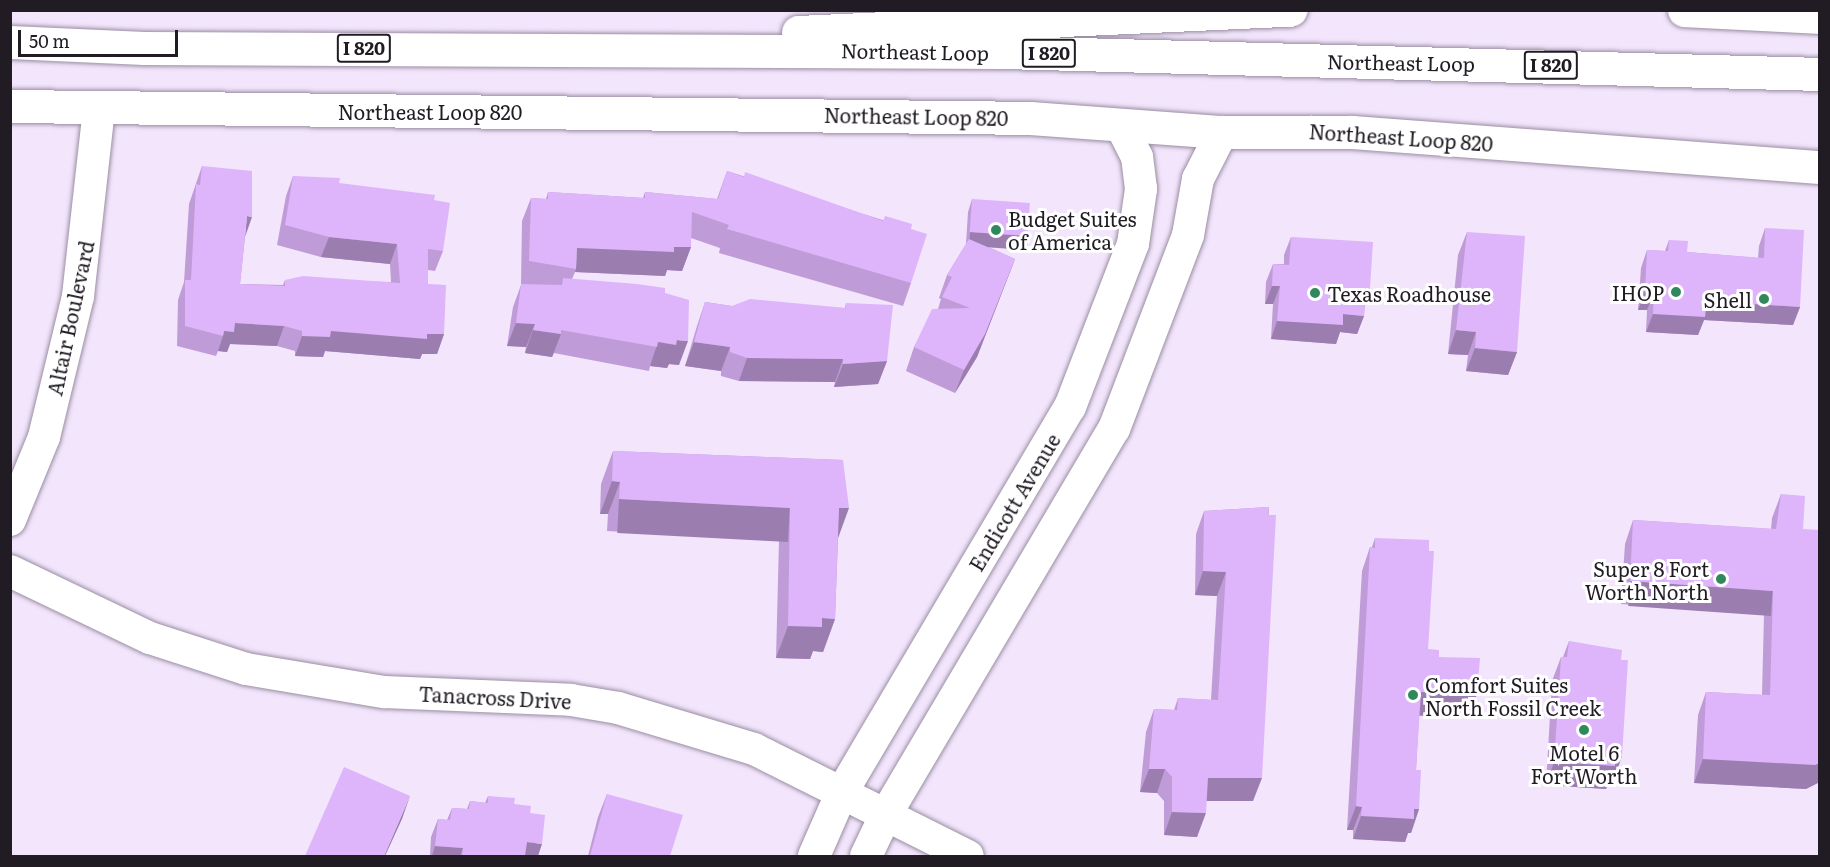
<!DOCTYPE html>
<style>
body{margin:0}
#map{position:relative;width:1830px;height:867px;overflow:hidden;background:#f2e5fc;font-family:Literata,serif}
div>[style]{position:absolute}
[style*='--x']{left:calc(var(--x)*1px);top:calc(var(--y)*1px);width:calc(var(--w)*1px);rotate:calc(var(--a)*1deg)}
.roads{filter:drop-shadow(0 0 2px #9a8ea3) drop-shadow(0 0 2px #9a8ea3)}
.minor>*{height:32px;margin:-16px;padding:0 16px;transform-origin:16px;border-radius:16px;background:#fff}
.major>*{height:33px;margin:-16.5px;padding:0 16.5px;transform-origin:16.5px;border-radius:16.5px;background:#fff}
.highway>*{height:33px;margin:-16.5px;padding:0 16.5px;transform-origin:16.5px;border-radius:16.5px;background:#fff}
.wall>*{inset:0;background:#bf9bd7}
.shaded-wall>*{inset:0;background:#9b7eaf;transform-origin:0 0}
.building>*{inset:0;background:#deb4fa;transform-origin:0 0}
.dots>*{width:16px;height:16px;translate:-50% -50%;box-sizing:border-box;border:3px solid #fff;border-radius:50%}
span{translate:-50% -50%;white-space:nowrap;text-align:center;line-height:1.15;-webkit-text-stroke:6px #fff;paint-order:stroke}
.shield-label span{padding:2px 4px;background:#fff;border:2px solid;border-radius:4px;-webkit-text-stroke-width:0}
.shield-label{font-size:18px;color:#211c24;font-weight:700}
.street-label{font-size:20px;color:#211c24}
.poi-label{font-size:20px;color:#211c24}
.left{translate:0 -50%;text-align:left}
.right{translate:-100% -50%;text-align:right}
.frame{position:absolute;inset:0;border:12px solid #211c24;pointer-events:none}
.scale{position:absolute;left:18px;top:30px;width:160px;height:27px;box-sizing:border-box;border:3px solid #211c24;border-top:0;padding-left:8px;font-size:18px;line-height:21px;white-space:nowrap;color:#211c24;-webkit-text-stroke:4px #fff;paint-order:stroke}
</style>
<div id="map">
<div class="roads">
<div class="minor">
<i style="--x:10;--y:520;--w:90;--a:-67.7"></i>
<i style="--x:44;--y:437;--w:145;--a:-76.4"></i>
<i style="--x:78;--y:296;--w:187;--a:-83.6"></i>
<i style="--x:10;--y:571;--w:155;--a:25.6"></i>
<i style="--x:150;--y:638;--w:101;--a:17.9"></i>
<i style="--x:246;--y:669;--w:140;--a:9.5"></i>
<i style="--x:384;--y:692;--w:187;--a:2.4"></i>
<i style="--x:571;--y:700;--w:48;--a:9.7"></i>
<i style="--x:618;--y:708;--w:142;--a:16.8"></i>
<i style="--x:754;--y:749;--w:239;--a:26.6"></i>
<i style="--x:814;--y:856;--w:70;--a:-66.4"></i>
<i style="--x:842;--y:792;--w:447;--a:-59.4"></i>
<i style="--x:1070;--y:407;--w:175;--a:-68.9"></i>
<i style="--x:1133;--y:244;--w:56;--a:-81.7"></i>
<i style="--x:1141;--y:189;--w:32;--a:-97"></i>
<i style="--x:1137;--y:157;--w:35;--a:-117"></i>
<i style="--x:866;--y:856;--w:47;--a:-64.5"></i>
<i style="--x:886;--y:814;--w:447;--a:-59.4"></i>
<i style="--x:1114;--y:429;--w:208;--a:-69.1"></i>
<i style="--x:1188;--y:235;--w:57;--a:-79.9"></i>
<i style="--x:1198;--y:179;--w:53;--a:-62.9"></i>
</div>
<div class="major">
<i style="--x:10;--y:106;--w:1020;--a:0.67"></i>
<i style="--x:1030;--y:118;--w:193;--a:4.2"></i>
<i style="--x:1222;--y:132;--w:130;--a:0"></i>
<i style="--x:1352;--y:132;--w:469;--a:4.3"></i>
</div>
<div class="highway">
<i style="--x:1684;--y:10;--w:136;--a:2.9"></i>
<i style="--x:798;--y:32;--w:493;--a:-2.6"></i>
<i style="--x:10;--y:42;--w:134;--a:2.6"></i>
<i style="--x:144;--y:48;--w:859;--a:0.27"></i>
<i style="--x:1003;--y:52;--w:817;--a:1.54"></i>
</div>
</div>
<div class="wall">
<i style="clip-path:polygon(202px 166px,245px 237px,240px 284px,283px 285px,285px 280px,391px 282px,390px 264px,321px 257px,277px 245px,286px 196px,293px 176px,434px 200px,443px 251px,435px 271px,428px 270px,428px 284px,444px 334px,437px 354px,422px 354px,420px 359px,325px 351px,323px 357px,295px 356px,295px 351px,277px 346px,230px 344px,227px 352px,218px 351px,216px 356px,177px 346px,178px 300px,184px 282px,189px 204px)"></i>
<i style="clip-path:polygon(727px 171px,911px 229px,911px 283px,903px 306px,719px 253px,720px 248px,691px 238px,691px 247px,682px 271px,667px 270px,665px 276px,575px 272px,572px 279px,665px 293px,679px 365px,669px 364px,667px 368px,650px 366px,649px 371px,554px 353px,552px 357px,525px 353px,526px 347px,507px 346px,513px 307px,521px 285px,522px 221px,531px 198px,546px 199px,548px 192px,643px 198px,645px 192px,717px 199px)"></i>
<i style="clip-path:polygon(972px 199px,1028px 236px,1023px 249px,986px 246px,1015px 259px,977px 357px,955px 393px,906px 371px,914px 347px,938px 309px,941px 299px,939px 298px,947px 275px,966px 244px,968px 212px)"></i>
<i style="clip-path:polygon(1765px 228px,1800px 307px,1793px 325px,1704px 320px,1698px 335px,1646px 332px,1647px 310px,1638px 310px,1641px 268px,1647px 250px,1665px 251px,1669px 240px,1687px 252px,1758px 258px,1759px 246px)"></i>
<i style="clip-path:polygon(1467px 232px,1517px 352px,1508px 375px,1466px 371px,1468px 355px,1448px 354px,1458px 255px)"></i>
<i style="clip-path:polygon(1291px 237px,1365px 303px,1364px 316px,1357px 334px,1340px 332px,1336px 344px,1271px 339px,1273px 304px,1265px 304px,1266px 282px,1273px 264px,1284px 264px,1284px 255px)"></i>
<i style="clip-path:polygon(705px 302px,732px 306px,845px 308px,846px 303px,887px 361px,878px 384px,834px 387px,835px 382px,739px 381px,721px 376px,721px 371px,685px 366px,697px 326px)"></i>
<i style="clip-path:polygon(613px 451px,843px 460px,838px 539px,835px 619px,823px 652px,813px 651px,810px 659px,776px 658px,779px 541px,607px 531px,608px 514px,600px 514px,601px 484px)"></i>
<i style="clip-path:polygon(1781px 494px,1803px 529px,1819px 782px,1806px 789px,1694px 783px,1698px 715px,1706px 692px,1762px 695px,1764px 614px,1621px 604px,1625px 544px,1633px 520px,1771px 529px,1772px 518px)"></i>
<i style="clip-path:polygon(1269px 507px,1253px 801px,1206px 801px,1197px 837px,1164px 835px,1164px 801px,1157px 793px,1140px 792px,1146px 732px,1154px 709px,1174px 710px,1178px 698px,1211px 700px,1217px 596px,1195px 595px,1196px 534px,1204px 511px)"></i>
<i style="clip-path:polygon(1375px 538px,1429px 551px,1428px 649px,1439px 657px,1469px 717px,1419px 716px,1416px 770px,1419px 809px,1411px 833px,1408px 833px,1405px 842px,1353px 839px,1353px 830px,1347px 830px,1362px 571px,1370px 547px,1372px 547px)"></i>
<i style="clip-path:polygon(1569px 641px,1621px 660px,1622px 756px,1614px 779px,1610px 779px,1606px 789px,1546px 785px,1552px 681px,1561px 657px,1563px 657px)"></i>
<i style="clip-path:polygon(607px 794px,670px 856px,588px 856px,598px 817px)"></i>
<i style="clip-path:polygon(488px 796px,514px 804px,530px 813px,538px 856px,430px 856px,431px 837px,438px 819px,447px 820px,452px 808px,467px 809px,470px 801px,485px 803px)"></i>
</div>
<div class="shaded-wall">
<i style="clip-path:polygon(247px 216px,252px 217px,245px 237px)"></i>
<i style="left:970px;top:232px;width:58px;height:14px;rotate:4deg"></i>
<i style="clip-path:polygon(329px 237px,397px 244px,390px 264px,321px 257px)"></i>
<i style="clip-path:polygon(674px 247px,691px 247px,682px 271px,667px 270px,665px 276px,575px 272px,576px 269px,577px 248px)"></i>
<i style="clip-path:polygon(1015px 259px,977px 357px,955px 393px,964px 370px)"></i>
<i style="clip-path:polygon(1272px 286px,1280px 286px,1273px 304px,1265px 304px)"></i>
<i style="clip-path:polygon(1365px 288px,1370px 288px,1363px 306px)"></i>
<i style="clip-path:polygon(1645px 291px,1654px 292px,1647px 310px,1638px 310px)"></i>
<i style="clip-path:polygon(1707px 301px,1800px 307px,1793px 325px,1704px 320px,1698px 335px,1646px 332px,1653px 314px)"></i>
<i style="clip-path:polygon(1343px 314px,1364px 316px,1357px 334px,1340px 332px,1336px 344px,1271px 339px,1277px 321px)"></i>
<i style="clip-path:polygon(235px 323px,284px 326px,277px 346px,230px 344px,227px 352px,218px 351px,223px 336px,224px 331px)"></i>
<i style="clip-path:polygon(516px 323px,535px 324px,526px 347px,507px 346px)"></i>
<i style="clip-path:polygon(533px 330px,561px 334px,552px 357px,525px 353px)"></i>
<i style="clip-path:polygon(1456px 330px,1476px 332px,1468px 355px,1448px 354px)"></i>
<i style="clip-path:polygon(331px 331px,427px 334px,444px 334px,437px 354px,422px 354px,420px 359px,325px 351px,323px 357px,295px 356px,302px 336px)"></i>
<i style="clip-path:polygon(677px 340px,688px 341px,679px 365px,669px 364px,667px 368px,650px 366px,658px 342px)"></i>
<i style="clip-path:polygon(694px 342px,730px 347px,721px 371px,685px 366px)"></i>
<i style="clip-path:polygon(1475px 348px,1517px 352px,1508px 375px,1466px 371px)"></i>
<i style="clip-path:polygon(747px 358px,843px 359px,835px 382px,739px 381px)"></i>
<i style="clip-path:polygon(887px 361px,878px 384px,834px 387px,843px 364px)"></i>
<i style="clip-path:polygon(612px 481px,620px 482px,608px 514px,600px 514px)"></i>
<i style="left:619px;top:499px;width:171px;height:34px;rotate:3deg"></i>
<i style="clip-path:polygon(839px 508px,849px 508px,837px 541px)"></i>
<i style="clip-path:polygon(1203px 571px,1226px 572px,1217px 596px,1195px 595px)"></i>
<i style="left:1630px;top:581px;width:143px;height:25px;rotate:4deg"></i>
<i style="clip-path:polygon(822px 618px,835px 619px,823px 652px,813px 651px,810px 659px,776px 658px,788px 626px)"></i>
<i style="clip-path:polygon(1421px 692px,1477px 694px,1469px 717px,1412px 715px)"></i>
<i style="clip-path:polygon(1615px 755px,1622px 756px,1614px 779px,1610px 779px,1606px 789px,1546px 785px,1554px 762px)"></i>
<i style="clip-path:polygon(1703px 759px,1820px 763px,1820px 782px,1806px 789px,1694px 783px)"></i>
<i style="clip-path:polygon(1149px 769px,1165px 769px,1157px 793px,1140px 792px)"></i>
<i style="clip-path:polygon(1208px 778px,1262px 778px,1253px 801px,1199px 801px)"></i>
<i style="clip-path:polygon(410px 796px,402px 819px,385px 856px,384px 856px)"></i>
<i style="clip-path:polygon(1356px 806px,1362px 807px,1353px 830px,1347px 830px)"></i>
<i style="clip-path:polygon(1414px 809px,1419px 809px,1411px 833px,1408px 833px,1405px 842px,1353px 839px,1361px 816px)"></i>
<i style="clip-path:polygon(1172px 812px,1206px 813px,1197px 837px,1164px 835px)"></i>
<i style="clip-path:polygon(527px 842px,542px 844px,538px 856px,521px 856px)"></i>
<i style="clip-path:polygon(435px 846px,463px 848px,460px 856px,432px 856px)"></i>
</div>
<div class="building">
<i style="clip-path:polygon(202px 166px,252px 171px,252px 217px,247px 216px,240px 284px,285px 286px,285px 280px,303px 276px,400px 283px,397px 244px,329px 237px,285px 225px,293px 176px,340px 178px,339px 183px,435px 195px,434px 200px,450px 203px,443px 251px,428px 249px,428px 284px,446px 285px,444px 334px,427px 334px,427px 339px,331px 331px,330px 337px,302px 336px,302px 331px,284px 326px,235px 323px,234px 332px,224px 331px,223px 336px,185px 326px,185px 280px,191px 280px,196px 184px,200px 185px)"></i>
<i style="clip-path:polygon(727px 171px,744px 177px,745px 172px,883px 221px,885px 216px,912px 224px,911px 229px,927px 234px,911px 283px,727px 229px,729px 225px,692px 212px,691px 247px,674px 247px,674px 252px,577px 248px,576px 269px,529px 261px,531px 198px,548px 199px,548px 192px,645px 198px,645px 192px,718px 199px)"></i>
<i style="left:972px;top:199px;width:58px;height:33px;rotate:4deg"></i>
<i style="clip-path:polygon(1765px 228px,1804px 230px,1800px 307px,1707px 301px,1705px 317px,1653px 314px,1654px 292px,1645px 291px,1647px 250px,1668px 251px,1669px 240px,1688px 241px,1687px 252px,1764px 258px)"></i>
<i style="clip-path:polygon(1467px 232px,1525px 236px,1517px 352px,1475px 348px,1476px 332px,1456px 330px)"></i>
<i style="clip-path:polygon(1291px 237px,1373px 242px,1370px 288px,1365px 288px,1364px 316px,1343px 314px,1343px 325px,1277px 321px,1280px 286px,1272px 286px,1273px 264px,1289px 265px)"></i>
<i style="clip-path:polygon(969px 239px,1015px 259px,985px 334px,964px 370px,914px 347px,932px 309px,970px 308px,942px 297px,952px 277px,947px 275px)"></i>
<i style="clip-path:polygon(563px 278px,637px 284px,665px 288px,665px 293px,689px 300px,688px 341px,677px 340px,676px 345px,658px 342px,657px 347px,561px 330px,561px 334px,533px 330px,535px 324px,516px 323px,521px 284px,562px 285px)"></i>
<i style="clip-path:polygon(750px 299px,846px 308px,846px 303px,893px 305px,887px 361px,843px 364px,843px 359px,747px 358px,730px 352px,730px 347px,694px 342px,705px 302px,732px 306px)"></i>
<i style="clip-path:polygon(613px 451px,843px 460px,849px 508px,839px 508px,835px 619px,822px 618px,822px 627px,788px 626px,790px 508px,619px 499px,620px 482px,612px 481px)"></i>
<i style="clip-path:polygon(1781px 494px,1805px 496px,1803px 529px,1820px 530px,1820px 763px,1815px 765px,1703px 759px,1706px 692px,1770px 695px,1773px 591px,1630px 581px,1633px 520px,1776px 529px)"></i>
<i style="clip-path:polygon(1269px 507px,1268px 515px,1276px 515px,1262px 778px,1208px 778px,1206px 813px,1172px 812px,1172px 777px,1165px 769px,1149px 769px,1154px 709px,1177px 710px,1178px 698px,1218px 700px,1226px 572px,1203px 571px,1204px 511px)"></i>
<i style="clip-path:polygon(1375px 538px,1429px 540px,1429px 551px,1434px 551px,1428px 649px,1439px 650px,1439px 657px,1480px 658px,1477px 694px,1421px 692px,1416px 770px,1421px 770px,1419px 809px,1414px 809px,1414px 819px,1361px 816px,1362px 807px,1356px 806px,1370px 547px,1375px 548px)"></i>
<i style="clip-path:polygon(1569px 641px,1622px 650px,1621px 660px,1628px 660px,1622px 756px,1615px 755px,1615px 766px,1554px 762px,1561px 657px,1567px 657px)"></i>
<i style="clip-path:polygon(344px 767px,410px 796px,384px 856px,305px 856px)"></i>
<i style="clip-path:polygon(607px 794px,683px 815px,670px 856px,590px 856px)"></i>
<i style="clip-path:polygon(488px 796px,515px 798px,514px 804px,531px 806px,530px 813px,545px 815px,542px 844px,527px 842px,525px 856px,462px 856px,463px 848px,435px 846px,438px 819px,450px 820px,452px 808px,469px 809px,470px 801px,488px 803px)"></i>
</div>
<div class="dots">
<i style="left:996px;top:230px;background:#30885d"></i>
<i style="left:1676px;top:292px;background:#30885d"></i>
<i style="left:1315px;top:293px;background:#30885d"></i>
<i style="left:1764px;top:299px;background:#30885d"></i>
<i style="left:1721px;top:579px;background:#30885d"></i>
<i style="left:1413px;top:695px;background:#30885d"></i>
<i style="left:1584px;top:730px;background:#30885d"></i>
</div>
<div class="shield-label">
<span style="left:364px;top:48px">I 820</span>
<span style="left:1049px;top:53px">I 820</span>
<span style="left:1551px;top:65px">I 820</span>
</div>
<div class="street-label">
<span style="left:915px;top:51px;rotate:1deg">Northeast Loop</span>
<span style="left:1401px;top:62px;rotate:1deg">Northeast Loop</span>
<span style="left:430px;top:111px">Northeast Loop 820</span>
<span style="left:916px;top:116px;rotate:1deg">Northeast Loop 820</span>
<span style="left:1401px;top:137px;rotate:4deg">Northeast Loop 820</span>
<span style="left:70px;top:318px;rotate:-78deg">Altair Boulevard</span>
<span style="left:1014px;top:502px;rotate:-59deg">Endicott Avenue</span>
<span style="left:495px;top:697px;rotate:3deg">Tanacross Drive</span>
</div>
<div class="poi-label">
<span class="left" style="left:1008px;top:230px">Budget Suites<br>of America</span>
<span class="right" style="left:1664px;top:292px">IHOP</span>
<span class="left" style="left:1327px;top:293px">Texas Roadhouse</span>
<span class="right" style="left:1752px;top:299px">Shell</span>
<span class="right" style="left:1709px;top:580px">Super 8 Fort<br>Worth North</span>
<span class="left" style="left:1425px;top:696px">Comfort Suites<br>North Fossil Creek</span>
<span style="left:1584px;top:764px">Motel 6<br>Fort Worth</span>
</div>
<div class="frame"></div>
<div class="scale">50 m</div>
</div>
